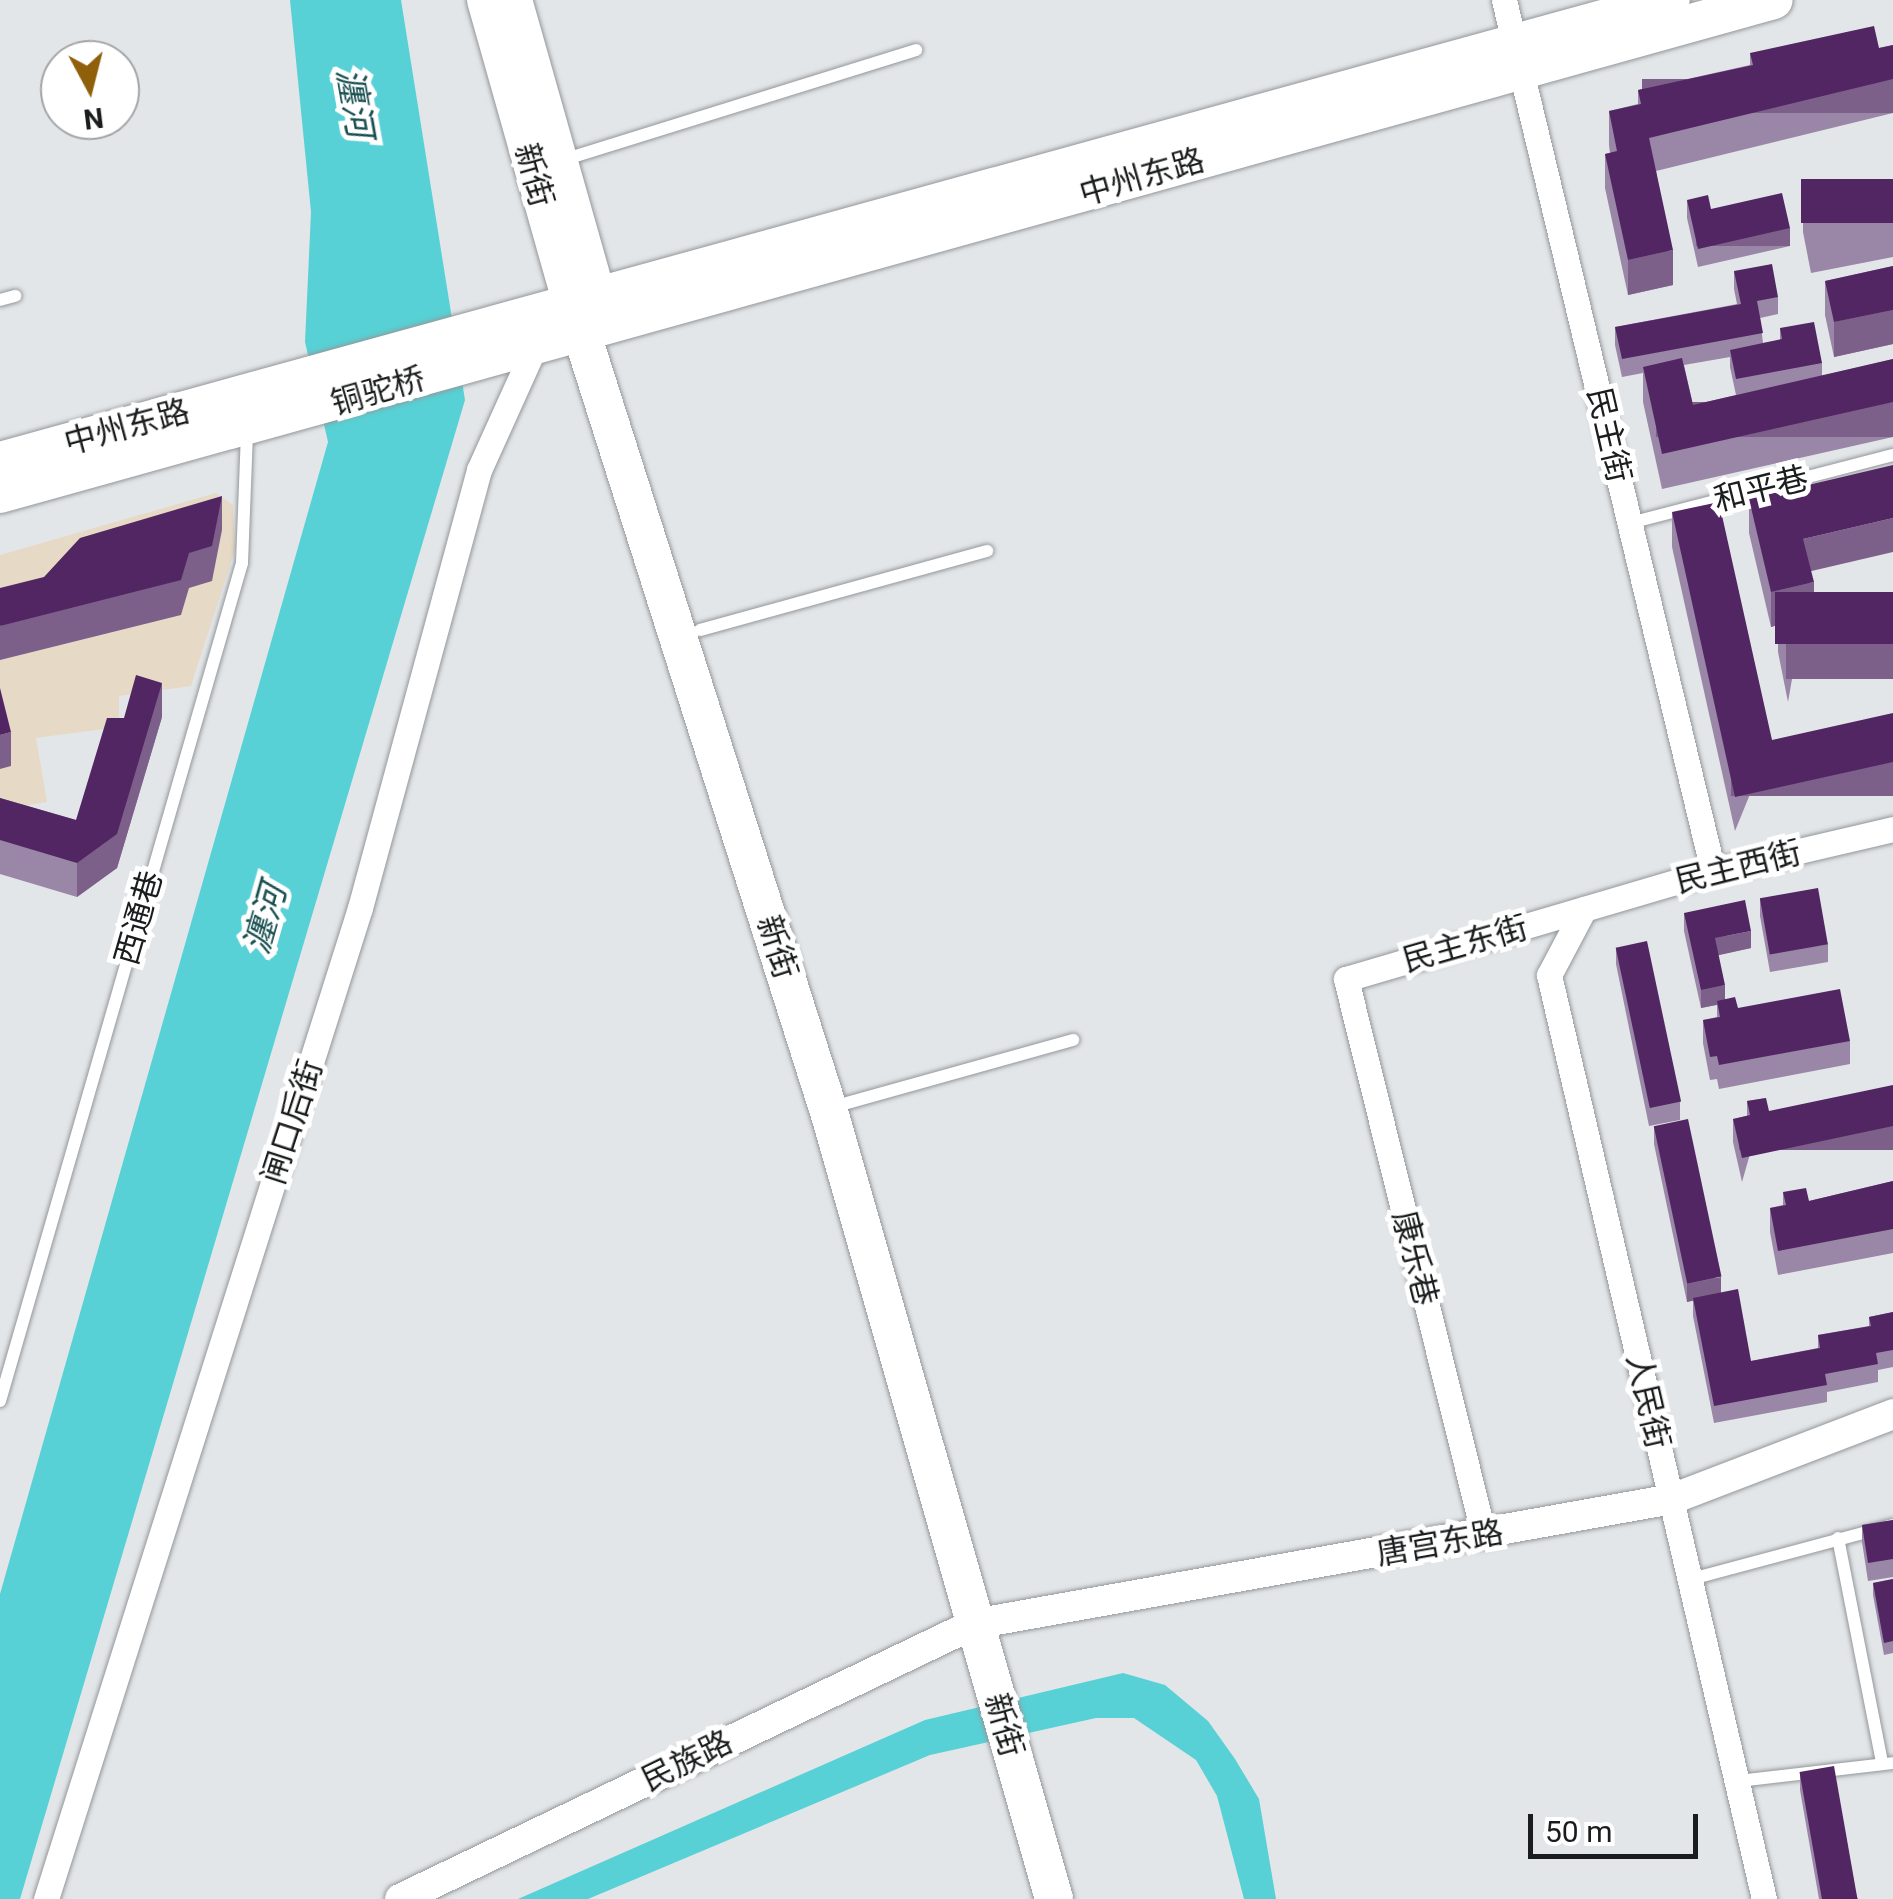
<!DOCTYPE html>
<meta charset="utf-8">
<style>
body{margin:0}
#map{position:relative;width:1893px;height:1899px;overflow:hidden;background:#e2e6e9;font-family:Roboto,"Noto Sans SC",sans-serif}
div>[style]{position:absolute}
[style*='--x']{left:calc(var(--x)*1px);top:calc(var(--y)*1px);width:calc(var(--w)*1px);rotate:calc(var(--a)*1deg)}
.medical>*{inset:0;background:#e6dac6}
.water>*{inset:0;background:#57d1d5}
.roads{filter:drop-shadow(0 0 2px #94979a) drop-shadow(0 0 2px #94979a)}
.service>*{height:12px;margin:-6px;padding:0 6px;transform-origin:6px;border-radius:6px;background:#fff}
.minor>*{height:25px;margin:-12.5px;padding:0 12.5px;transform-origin:12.5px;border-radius:12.5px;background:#fff}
.tertiary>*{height:30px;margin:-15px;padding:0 15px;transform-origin:15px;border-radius:15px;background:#fff}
.primary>*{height:38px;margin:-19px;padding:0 19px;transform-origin:19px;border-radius:19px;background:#fff}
.wall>*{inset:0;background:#9a86a6}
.shaded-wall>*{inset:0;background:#7c608a;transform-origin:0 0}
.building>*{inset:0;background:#512662;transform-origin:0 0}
span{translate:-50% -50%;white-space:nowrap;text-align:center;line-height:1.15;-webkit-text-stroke:10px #fff;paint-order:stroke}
.street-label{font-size:32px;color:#1b1c1d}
.water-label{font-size:35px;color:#1a5051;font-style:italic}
.north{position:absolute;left:40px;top:40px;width:100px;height:100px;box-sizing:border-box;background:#fff;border:2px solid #a4a4a5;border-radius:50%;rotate:173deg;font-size:28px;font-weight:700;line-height:40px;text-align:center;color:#1b1c1d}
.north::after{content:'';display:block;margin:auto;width:35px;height:45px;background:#8f5f0b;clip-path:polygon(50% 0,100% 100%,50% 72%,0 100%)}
.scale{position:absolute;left:1528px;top:1814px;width:170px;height:45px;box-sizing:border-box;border:5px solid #1b1c1d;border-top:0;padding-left:12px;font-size:30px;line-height:35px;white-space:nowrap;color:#1b1c1d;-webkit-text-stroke:8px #fff;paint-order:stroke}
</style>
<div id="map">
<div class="medical">
<i style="clip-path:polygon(216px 493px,233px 505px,235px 550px,191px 686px,119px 696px,119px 727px,36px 738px,47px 802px,0 810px,0 555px)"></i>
</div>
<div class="water">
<i style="clip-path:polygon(290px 0,401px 0,465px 400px,20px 1899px,0 1899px,0 1594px,328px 442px,305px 342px,311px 212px)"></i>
<i style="clip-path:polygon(1123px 1673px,1165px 1685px,1208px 1721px,1235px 1759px,1259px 1799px,1276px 1899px,1244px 1899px,1217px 1796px,1196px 1760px,1134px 1718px,1096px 1718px,930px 1755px,588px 1899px,518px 1899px,925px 1720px)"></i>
</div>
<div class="roads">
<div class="service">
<i style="--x:563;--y:160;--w:370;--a:-17.3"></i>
<i style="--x:0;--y:300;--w:16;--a:-15"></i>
<i style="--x:1630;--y:523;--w:272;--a:-14.5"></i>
<i style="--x:700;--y:630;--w:298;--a:-15.4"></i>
<i style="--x:847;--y:1103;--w:235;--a:-15.6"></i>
<i style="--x:0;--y:1401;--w:872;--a:-73.89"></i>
<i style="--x:242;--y:563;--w:131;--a:-87.8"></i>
<i style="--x:1838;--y:1538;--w:228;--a:78.9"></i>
<i style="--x:1688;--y:1580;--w:212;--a:-15"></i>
<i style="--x:1738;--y:1781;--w:156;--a:-6.6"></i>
</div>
<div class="minor">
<i style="--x:1504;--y:0;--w:896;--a:76.51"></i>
<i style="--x:1584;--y:909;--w:75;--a:117.9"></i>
<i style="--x:1549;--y:975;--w:949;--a:76.9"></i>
<i style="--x:1484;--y:1536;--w:574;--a:-103.92"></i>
<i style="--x:1346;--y:979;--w:383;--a:-16.4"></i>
<i style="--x:1713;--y:871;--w:185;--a:-13.1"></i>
<i style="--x:46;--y:1899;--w:1040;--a:-72.42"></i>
<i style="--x:360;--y:908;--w:454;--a:-74.8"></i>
<i style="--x:479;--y:470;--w:136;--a:-65.7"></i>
</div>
<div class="tertiary">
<i style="--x:400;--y:1899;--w:636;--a:-25.6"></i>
<i style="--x:974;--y:1624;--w:709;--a:-10.15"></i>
<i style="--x:1672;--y:1499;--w:237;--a:-21"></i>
</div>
<div class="primary">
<i style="--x:486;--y:0;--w:312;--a:74.2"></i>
<i style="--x:571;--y:300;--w:855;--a:72.37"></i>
<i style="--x:830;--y:1115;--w:815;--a:74.05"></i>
<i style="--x:513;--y:0;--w:313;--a:74.2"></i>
<i style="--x:0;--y:461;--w:1733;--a:-15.42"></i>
<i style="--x:0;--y:494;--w:1841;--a:-15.56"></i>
</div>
</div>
<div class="wall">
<i style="clip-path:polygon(1893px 45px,1893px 113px,1656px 171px,1673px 285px,1628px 295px,1605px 188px,1605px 154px,1610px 153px,1609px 145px,1609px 111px,1638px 104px,1638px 90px,1750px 65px,1750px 53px,1879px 48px)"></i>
<i style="clip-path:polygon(1893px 179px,1893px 257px,1811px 273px,1803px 232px,1803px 197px)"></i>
<i style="clip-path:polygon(1687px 200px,1711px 209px,1790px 246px,1698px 267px,1687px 218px)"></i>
<i style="clip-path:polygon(1893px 266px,1893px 344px,1834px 357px,1825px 315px,1825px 281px)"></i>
<i style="clip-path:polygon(evenodd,1734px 271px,1778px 297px,1778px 314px,1760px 318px,1763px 343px,1780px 340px,1780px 328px,1822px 363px,1822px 376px,1893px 359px,1893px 437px,1662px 489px,1643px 402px,1643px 373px,1622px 377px,1615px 345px,1615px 327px,1737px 304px,1734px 289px,1734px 271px,1730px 357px,1730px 367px,1736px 395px,1693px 405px,1684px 365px,1730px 357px)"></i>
<i style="clip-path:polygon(1749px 499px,1811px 571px,1788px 702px,1778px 652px,1778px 625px,1771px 627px,1749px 533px)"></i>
<i style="clip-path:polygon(1672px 512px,1772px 740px,1735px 831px,1672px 547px)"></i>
<i style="clip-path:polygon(162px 717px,117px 868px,77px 897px,0 874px,0 798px,76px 820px)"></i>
<i style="clip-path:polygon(1760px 898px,1828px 944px,1828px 962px,1770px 972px,1760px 916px)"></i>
<i style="clip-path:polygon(1684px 913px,1751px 948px,1718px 955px,1725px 999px,1738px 1008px,1850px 1041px,1850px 1064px,1719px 1089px,1717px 1079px,1710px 1080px,1703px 1043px,1703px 1020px,1717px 1017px,1717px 1005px,1701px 1008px,1684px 931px)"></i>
<i style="clip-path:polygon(1616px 947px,1680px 1102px,1680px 1120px,1649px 1126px,1616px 964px)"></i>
<i style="clip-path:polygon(1766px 1098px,1742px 1182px,1733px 1142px,1733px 1119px,1747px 1116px,1747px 1101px)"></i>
<i style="clip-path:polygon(1654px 1126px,1721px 1293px,1751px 1361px,1818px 1348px,1818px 1335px,1869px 1326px,1869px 1317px,1893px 1312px,1893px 1367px,1878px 1370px,1878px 1382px,1827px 1392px,1827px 1402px,1714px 1423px,1693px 1316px,1693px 1300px,1687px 1302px,1654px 1144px)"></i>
<i style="clip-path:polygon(1893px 1181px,1893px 1253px,1778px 1275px,1770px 1232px,1770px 1208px,1783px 1205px,1783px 1192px,1809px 1201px)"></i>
<i style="clip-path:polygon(1893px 1520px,1893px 1577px,1868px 1581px,1862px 1542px,1862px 1525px)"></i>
<i style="clip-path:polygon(1893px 1579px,1893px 1653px,1884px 1655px,1873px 1595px,1873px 1583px)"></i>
<i style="clip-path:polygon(1800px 1772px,1858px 1899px,1819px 1899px,1800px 1790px)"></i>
</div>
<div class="shaded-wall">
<i style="left:1893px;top:79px;width:34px;height:251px;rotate:90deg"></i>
<i style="left:1790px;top:228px;width:18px;height:94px;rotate:90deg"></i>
<i style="clip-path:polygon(1673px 250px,1673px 285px,1628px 295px,1628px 260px)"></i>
<i style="clip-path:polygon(1893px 310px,1893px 344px,1834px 357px,1834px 322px)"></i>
<i style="left:1893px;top:402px;width:35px;height:237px;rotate:90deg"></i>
<i style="clip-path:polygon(222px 496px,222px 530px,212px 581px,189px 588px,181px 615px,0 660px,0 626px,189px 553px)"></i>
<i style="clip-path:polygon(1893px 518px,1893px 552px,1803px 573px,1803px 539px)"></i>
<i style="clip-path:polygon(1814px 582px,1814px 617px,1778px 617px,1778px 625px,1771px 627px,1771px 592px)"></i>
<i style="left:1893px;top:644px;width:35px;height:107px;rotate:90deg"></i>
<i style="clip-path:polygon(162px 683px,162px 717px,117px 868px,77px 897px,77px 863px)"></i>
<i style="clip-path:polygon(11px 732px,11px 766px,0 769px,0 735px)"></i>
<i style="left:1893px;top:762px;width:34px;height:162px;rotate:90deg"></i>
<i style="clip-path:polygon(1751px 931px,1751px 948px,1715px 956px,1715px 938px)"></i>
<i style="clip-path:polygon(1725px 985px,1725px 1003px,1701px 1008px,1701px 990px)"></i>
<i style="left:1893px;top:1126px;width:24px;height:154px;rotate:90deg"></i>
<i style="clip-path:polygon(1721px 1277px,1721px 1295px,1687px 1302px,1687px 1284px)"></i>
</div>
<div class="building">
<i style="clip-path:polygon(1874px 26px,1879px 48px,1893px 45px,1893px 79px,1649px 138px,1673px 250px,1628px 260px,1605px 154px,1617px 151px,1609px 111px,1641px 104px,1638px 90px,1753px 65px,1750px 53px)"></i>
<i style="left:1893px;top:179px;width:44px;height:92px;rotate:90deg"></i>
<i style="clip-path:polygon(1782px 193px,1790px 228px,1698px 249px,1687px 200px,1708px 195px,1711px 209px)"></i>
<i style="clip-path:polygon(1772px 264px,1778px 297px,1757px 301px,1763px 333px,1622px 359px,1615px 327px,1741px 304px,1734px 271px)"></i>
<i style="clip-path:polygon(1893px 266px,1893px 310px,1834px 322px,1825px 281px)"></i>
<i style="clip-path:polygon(1814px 322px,1822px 363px,1736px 379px,1730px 350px,1782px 339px,1780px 328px)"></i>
<i style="clip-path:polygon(1682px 358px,1693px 405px,1893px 359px,1893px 402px,1662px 454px,1643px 367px)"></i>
<i style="clip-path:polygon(1893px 465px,1893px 518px,1803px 539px,1814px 582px,1771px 592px,1749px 499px)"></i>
<i style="clip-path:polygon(222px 496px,212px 546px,189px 553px,181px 580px,0 626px,0 588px,44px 577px,80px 538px)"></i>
<i style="clip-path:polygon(1719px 502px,1772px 740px,1893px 713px,1893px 762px,1735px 797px,1672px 512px)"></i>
<i style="left:1893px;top:592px;width:52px;height:118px;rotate:90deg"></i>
<i style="clip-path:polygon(136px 675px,162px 683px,117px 834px,77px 863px,0 840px,0 798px,76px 820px,107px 718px,124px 718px)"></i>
<i style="clip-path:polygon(0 688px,11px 732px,0 735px)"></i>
<i style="left:1818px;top:888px;width:57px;height:59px;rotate:80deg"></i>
<i style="clip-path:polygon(1745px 900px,1751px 931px,1715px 938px,1725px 985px,1701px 990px,1684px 913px)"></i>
<i style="left:1647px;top:941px;width:164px;height:32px;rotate:78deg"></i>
<i style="clip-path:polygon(1840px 989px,1850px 1041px,1719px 1065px,1717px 1056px,1710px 1057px,1703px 1020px,1720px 1017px,1717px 1001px,1735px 997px,1738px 1008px)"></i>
<i style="clip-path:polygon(1893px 1085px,1893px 1126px,1742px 1158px,1733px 1119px,1750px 1115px,1747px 1101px,1766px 1098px,1769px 1111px)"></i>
<i style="left:1688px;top:1119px;width:161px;height:35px;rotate:78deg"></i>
<i style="clip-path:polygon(1893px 1181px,1893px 1229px,1778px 1251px,1770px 1208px,1786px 1205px,1783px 1192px,1806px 1188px,1809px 1201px)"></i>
<i style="clip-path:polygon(1738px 1289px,1751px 1361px,1820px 1348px,1818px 1335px,1871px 1326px,1869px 1317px,1893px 1312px,1893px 1350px,1876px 1353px,1878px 1364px,1825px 1374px,1827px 1385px,1714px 1406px,1693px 1298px)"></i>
<i style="clip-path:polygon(1893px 1520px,1893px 1559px,1868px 1563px,1862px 1525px)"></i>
<i style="clip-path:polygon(1893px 1579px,1893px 1641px,1884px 1643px,1873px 1583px)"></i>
<i style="left:1834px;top:1766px;width:135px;height:35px;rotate:80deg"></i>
</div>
<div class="street-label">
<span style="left:534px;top:175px;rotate:74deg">新街</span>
<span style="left:1142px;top:177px;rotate:-16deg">中州东路</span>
<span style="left:378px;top:391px;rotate:-16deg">铜驼桥</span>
<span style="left:127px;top:427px;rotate:-15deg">中州东路</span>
<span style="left:1609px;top:435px;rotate:77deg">民主街</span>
<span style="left:1761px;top:489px;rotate:-14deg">和平巷</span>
<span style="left:1738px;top:867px;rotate:-14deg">民主西街</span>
<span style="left:139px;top:918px;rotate:-74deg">西通巷</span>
<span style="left:1465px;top:944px;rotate:-16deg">民主东街</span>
<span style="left:777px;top:947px;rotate:72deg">新街</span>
<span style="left:292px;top:1122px;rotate:-72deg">闸口后街</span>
<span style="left:1415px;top:1258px;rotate:76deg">康乐巷</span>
<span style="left:1648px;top:1401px;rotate:77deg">人民街</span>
<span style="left:1440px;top:1543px;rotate:-10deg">唐宫东路</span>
<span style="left:1004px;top:1725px;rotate:74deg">新街</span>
<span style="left:687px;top:1761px;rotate:-26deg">民族路</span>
</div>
<div class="water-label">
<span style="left:354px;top:103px;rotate:80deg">瀍河</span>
<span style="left:266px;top:919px;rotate:-74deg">瀍河</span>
</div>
<div class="north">N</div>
<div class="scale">50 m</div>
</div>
